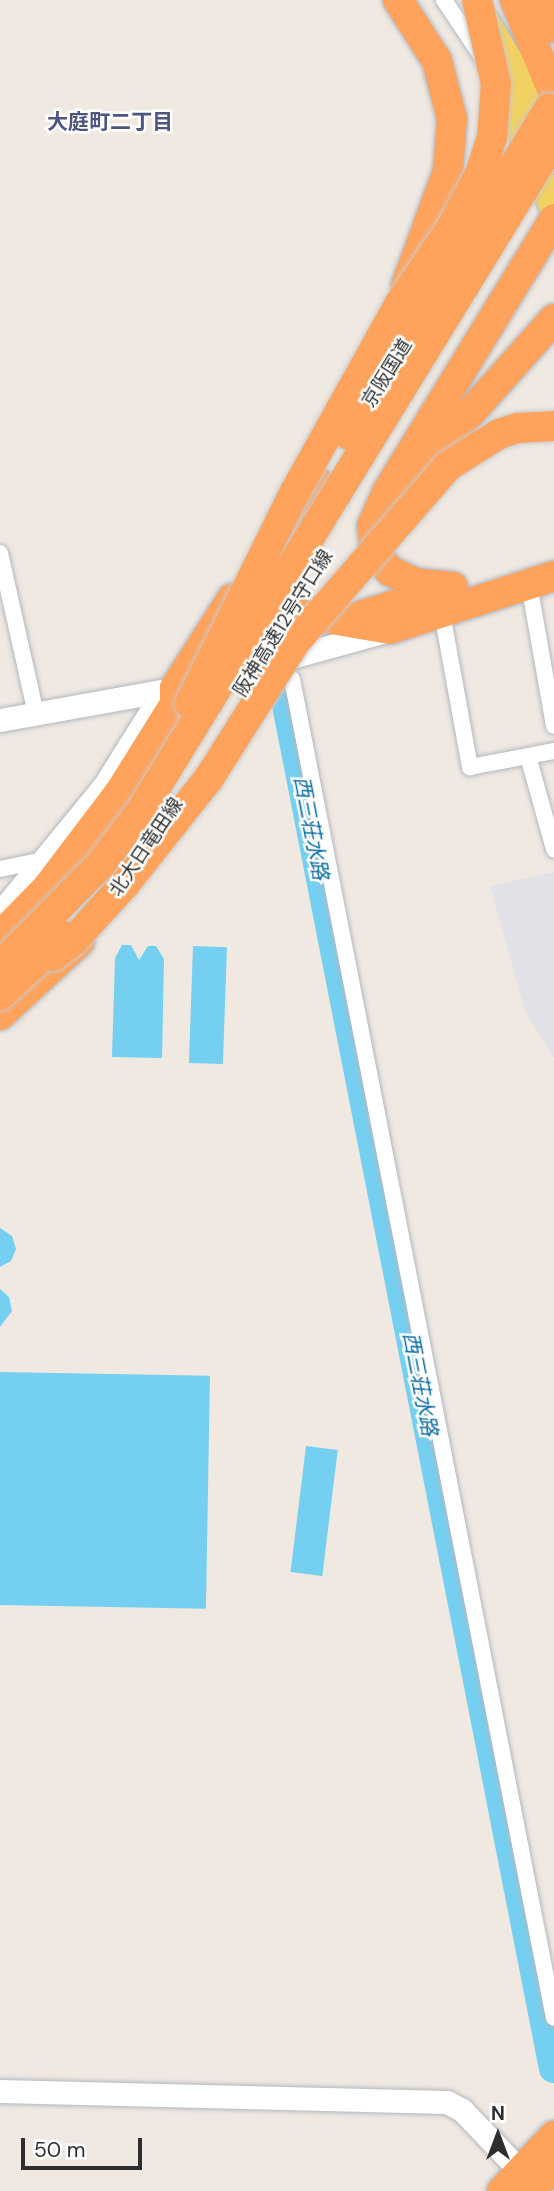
<!DOCTYPE html>
<meta charset="utf-8">
<style>
body{margin:0}
#map{position:relative;width:554px;height:2191px;overflow:hidden;background:#efe9e1;font-family:"DM Sans","Noto Sans JP",sans-serif}
div>[style]{position:absolute}
[style*='--x']{left:calc(var(--x)*1px);top:calc(var(--y)*1px);width:calc(var(--w)*1px);rotate:calc(var(--a)*1deg)}
.industrial>*{inset:0;background:#e3e1e8}
.water>*{inset:0;background:#75cff0;transform-origin:0 0}
.river>*{height:30px;margin:-15px;padding:0 15px;transform-origin:15px;border-radius:15px;background:#75cff0}
.roads{filter:drop-shadow(0 0 2px #b4b7c1) drop-shadow(0 0 2px #b4b7c1)}
.street>*{height:16px;margin:-8px;padding:0 8px;transform-origin:8px;border-radius:8px;background:#fff}
.secondary>*{height:23px;margin:-11.5px;padding:0 11.5px;transform-origin:11.5px;border-radius:11.5px;background:#fff}
.primary>*{height:26px;margin:-13px;padding:0 13px;transform-origin:13px;border-radius:13px;background:#f2d163}
.highway>*{height:30px;margin:-15px;padding:0 15px;transform-origin:15px;border-radius:15px;background:#ffa35c}
.bridges{filter:drop-shadow(0 0 2px #c9c9c9) drop-shadow(0 0 2px #c9c9c9)}
.highway-bridge>*{height:30px;margin:-15px;padding:0 15px;transform-origin:15px;border-radius:15px;background:#ffa35c}
span{translate:-50% -50%;white-space:nowrap;text-align:center;line-height:1.15;-webkit-text-stroke:5px #fff;paint-order:stroke}
.street-label{font-size:19px;color:#2e2e2e}
.neighbourhood-label{font-size:21px;color:#4d5680;font-weight:700}
.water-label{font-size:21px;color:#0d6fa3;font-style:italic}
.north{position:absolute;left:463px;top:2100px;width:70px;height:70px;-webkit-text-stroke:5px #fff;paint-order:stroke;rotate:0deg;font-size:19px;font-weight:700;line-height:28px;text-align:center;color:#2e2e2e}
.north::after{content:'';display:block;margin:auto;width:24px;height:32px;background:#2e2e2e;clip-path:polygon(50% 0,100% 100%,50% 72%,0 100%)}
.scale{position:absolute;left:21px;top:2138px;width:121px;height:32px;box-sizing:border-box;border:4px solid #2e2e2e;border-top:0;padding-left:9px;font-size:21px;line-height:24px;white-space:nowrap;color:#2e2e2e;-webkit-text-stroke:5px #fff;paint-order:stroke}
</style>
<div id="map">
<div class="industrial">
<i style="clip-path:polygon(554px 872px,554px 1058px,525px 1011px,490px 886px)"></i>
</div>
<div class="water">
<i style="clip-path:polygon(122px 945px,131px 945px,139px 960px,148px 946px,156px 946px,164px 959px,162px 1058px,112px 1057px,115px 958px)"></i>
<i style="left:193px;top:946px;width:34px;height:117px;rotate:2deg"></i>
<i style="clip-path:polygon(0 1228px,12px 1236px,16px 1249px,11px 1261px,0 1267px)"></i>
<i style="clip-path:polygon(0 1289px,9px 1297px,12px 1311px,0 1327px)"></i>
<i style="left:0;top:1372px;width:210px;height:233px;rotate:1deg"></i>
<i style="left:306px;top:1446px;width:32px;height:127px;rotate:7deg"></i>
</div>
<div class="river">
<i style="--x:286;--y:700;--w:1394;--a:78.92"></i>
</div>
<div class="roads">
<div class="street">
<i style="--x:444;--y:0;--w:69;--a:56.3"></i>
<i style="--x:0;--y:553;--w:165;--a:77.4"></i>
<i style="--x:529;--y:584;--w:144;--a:80"></i>
<i style="--x:442;--y:613;--w:157;--a:79.7"></i>
<i style="--x:470;--y:767;--w:86;--a:-10.8"></i>
<i style="--x:292;--y:679;--w:1364;--a:78.93"></i>
<i style="--x:528;--y:756;--w:97;--a:74.4"></i>
<i style="--x:0;--y:869;--w:45;--a:-11.6"></i>
</div>
<div class="secondary">
<i style="--x:234;--y:657;--w:81;--a:-19.6"></i>
<i style="--x:216;--y:678;--w:180;--a:-15.5"></i>
<i style="--x:0;--y:720;--w:176;--a:-10.2"></i>
<i style="--x:0;--y:913;--w:164;--a:-50.7"></i>
<i style="--x:104;--y:786;--w:98;--a:-57.9"></i>
<i style="--x:156;--y:703;--w:35;--a:-35"></i>
<i style="--x:0;--y:2091;--w:447;--a:1.4"></i>
<i style="--x:447;--y:2102;--w:17;--a:28"></i>
<i style="--x:462;--y:2110;--w:100;--a:46.2"></i>
</div>
<div class="primary">
<i style="--x:486;--y:21;--w:71;--a:58.8"></i>
<i style="--x:523;--y:82;--w:62;--a:66.3"></i>
<i style="--x:495;--y:69;--w:153;--a:67.3"></i>
</div>
<div class="highway">
<i style="--x:398;--y:0;--w:72;--a:57.4"></i>
<i style="--x:437;--y:61;--w:60;--a:75.5"></i>
<i style="--x:452;--y:119;--w:52;--a:94.4"></i>
<i style="--x:448;--y:171;--w:122;--a:110.1"></i>
<i style="--x:515;--y:0;--w:102;--a:67.5"></i>
<i style="--x:542;--y:0;--w:30;--a:66"></i>
<i style="--x:415;--y:475;--w:209;--a:-48.3"></i>
<i style="--x:319;--y:483;--w:61;--a:121.6"></i>
<i style="--x:287;--y:535;--w:35;--a:110"></i>
<i style="--x:275;--y:568;--w:25;--a:81"></i>
<i style="--x:279;--y:593;--w:31;--a:42"></i>
<i style="--x:302;--y:614;--w:89;--a:9.7"></i>
<i style="--x:390;--y:629;--w:172;--a:-17.9"></i>
<i style="--x:453;--y:587;--w:37;--a:-174"></i>
<i style="--x:416;--y:583;--w:29;--a:-155"></i>
<i style="--x:390;--y:571;--w:23;--a:-130"></i>
<i style="--x:375;--y:553;--w:27;--a:-96"></i>
<i style="--x:372;--y:526;--w:37;--a:-66"></i>
<i style="--x:387;--y:492;--w:320;--a:-58.5"></i>
<i style="--x:347;--y:620;--w:101;--a:-17.4"></i>
<i style="--x:0;--y:936;--w:67;--a:-45.6"></i>
<i style="--x:47;--y:888;--w:121;--a:-52.8"></i>
<i style="--x:120;--y:792;--w:104;--a:-58"></i>
<i style="--x:175;--y:704;--w:16;--a:-90"></i>
<i style="--x:175;--y:688;--w:106;--a:-57.4"></i>
<i style="--x:0;--y:1015;--w:108;--a:-42.7"></i>
<i style="--x:502;--y:2191;--w:76;--a:-46.6"></i>
<i style="--x:530;--y:2191;--w:33;--a:-44"></i>
</div>
</div>
<div class="bridges">
<div class="highway-bridge">
<i style="--x:349;--y:435;--w:383;--a:-58.5"></i>
<i style="--x:190;--y:704;--w:237;--a:-63.7"></i>
<i style="--x:295;--y:492;--w:214;--a:-60.9"></i>
<i style="--x:399;--y:305;--w:94;--a:-55.8"></i>
<i style="--x:452;--y:227;--w:60;--a:-62.2"></i>
<i style="--x:480;--y:174;--w:38;--a:-72"></i>
<i style="--x:492;--y:138;--w:54;--a:-85.8"></i>
<i style="--x:496;--y:84;--w:86;--a:-102.7"></i>
<i style="--x:53;--y:956;--w:25;--a:-37"></i>
<i style="--x:73;--y:941;--w:77;--a:-47.6"></i>
<i style="--x:125;--y:884;--w:135;--a:-51.6"></i>
<i style="--x:209;--y:778;--w:162;--a:-57.6"></i>
<i style="--x:296;--y:641;--w:232;--a:-49"></i>
<i style="--x:448;--y:466;--w:60;--a:-32.1"></i>
<i style="--x:499;--y:434;--w:20;--a:-18"></i>
<i style="--x:518;--y:428;--w:36;--a:-3"></i>
<i style="--x:0;--y:966;--w:144;--a:-45.3"></i>
<i style="--x:101;--y:864;--w:70;--a:-53.1"></i>
<i style="--x:143;--y:808;--w:784;--a:-58.4"></i>
<i style="--x:0;--y:995;--w:87;--a:-42.7"></i>
</div>
</div>
<div class="street-label">
<span style="left:387px;top:373px;rotate:-58deg">京阪国道</span>
<span style="left:283px;top:623px;rotate:-58deg">阪神高速12号守口線</span>
<span style="left:146px;top:847px;rotate:-56deg">北大日竜田線</span>
</div>
<div class="neighbourhood-label">
<span style="left:110px;top:122px">大庭町二丁目</span>
</div>
<div class="water-label">
<span style="left:311px;top:828px;rotate:79deg">西三荘水路</span>
<span style="left:420px;top:1384px;rotate:79deg">西三荘水路</span>
</div>
<div class="north">N</div>
<div class="scale">50 m</div>
</div>
